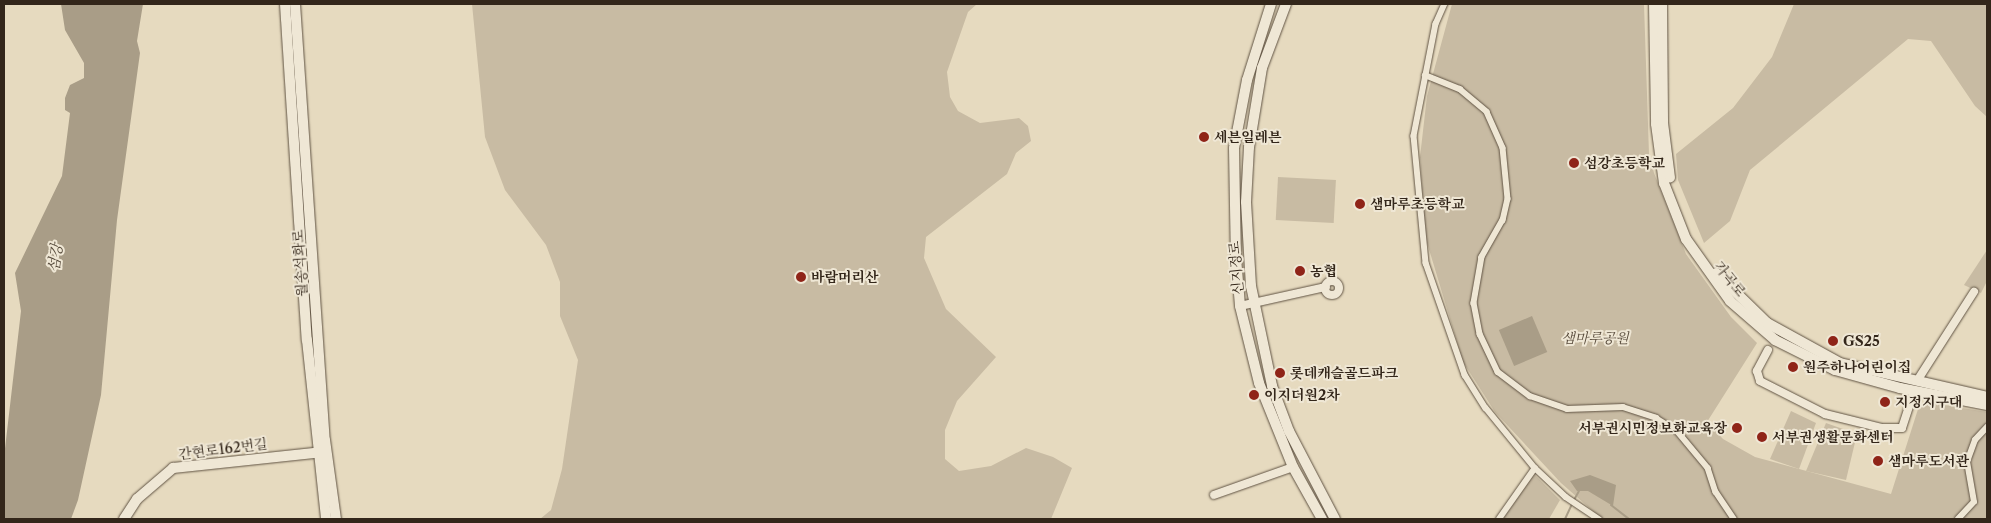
<!DOCTYPE html>
<meta charset="utf-8">
<style>
body{margin:0}
#map{position:relative;width:1991px;height:523px;overflow:hidden;background:#e6dabf;font-family:"Libre Caslon Text","Noto Serif KR",serif}
div>[style]{position:absolute}
[style*='--x']{left:calc(var(--x)*1px);top:calc(var(--y)*1px);width:calc(var(--w)*1px);rotate:calc(var(--a)*1deg)}
.green>*{inset:0;background:#c8bba3;transform-origin:0 0}
.water>*{inset:0;background:#a99d87;transform-origin:0 0}
.stream>*{height:2px;margin:-1px;padding:0 1px;transform-origin:1px;border-radius:1px;background:#a99d87}
.roads{filter:drop-shadow(0 0 1px #605343) drop-shadow(0 0 1px #605343)}
.pedestrian>*{height:5.5px;margin:-2.75px;padding:0 2.75px;transform-origin:2.75px;border-radius:2.75px;background:#efe7d5}
.minor>*{height:8px;margin:-4px;padding:0 4px;transform-origin:4px;border-radius:4px;background:#efe7d5}
.minor>.ring{margin:-4px;padding:0;box-sizing:content-box;background:none;border:8px solid #efe7d5;border-radius:50%}
.tertiary>*{height:10px;margin:-5px;padding:0 5px;transform-origin:5px;border-radius:5px;background:#efe7d5}
.dots>*{width:14px;height:14px;translate:-50% -50%;box-sizing:border-box;border:2px solid #efe7d5;border-radius:50%}
span{translate:-50% -50%;white-space:nowrap;text-align:center;line-height:1.15;-webkit-text-stroke:4px #efe7d5;paint-order:stroke}
.poi-label{font-size:14px;color:#33261a;font-weight:700}
.left{translate:0 -50%;text-align:left}
.right{translate:-100% -50%;text-align:right}
.street-label{font-size:14px;color:#33261a}
.park-label{font-size:14px;color:#584b3c;font-style:italic}
.water-label{font-size:15px;color:#564a3b;font-style:italic}
.frame{position:absolute;inset:0;border:5px solid #33261a;pointer-events:none}
</style>
<div id="map">
<div class="green">
<i style="clip-path:polygon(472px 4px,977px 4px,968px 12px,947px 72px,950px 97px,958px 111px,980px 123px,1019px 118px,1028px 126px,1031px 141px,1016px 153px,1007px 174px,926px 237px,924px 258px,946px 309px,996px 357px,957px 401px,945px 430px,945px 459px,959px 471px,991px 466px,1026px 448px,1053px 457px,1072px 468px,1051px 519px,540px 519px,551px 510px,562px 469px,578px 360px,560px 316px,560px 282px,546px 245px,505px 190px,485px 137px)"></i>
<i style="clip-path:polygon(1452px 4px,1644px 4px,1649px 154px,1654px 173px,1686px 254px,1731px 317px,1757px 343px,1707px 422px,1723px 439px,1755px 457px,1891px 494px,1919px 406px,1926px 402px,1987px 412px,1987px 519px,1602px 519px,1561px 483px,1495px 412px,1463px 362px,1425px 236px,1420px 157px,1427px 96px)"></i>
<i style="clip-path:polygon(1794px 4px,1987px 4px,1987px 117px,1975px 106px,1931px 41px,1908px 39px,1750px 170px,1730px 221px,1704px 243px,1678px 180px,1676px 154px,1733px 108px,1772px 57px)"></i>
<i style="left:1278px;top:177px;width:58px;height:43px;rotate:3deg"></i>
<i style="clip-path:polygon(1987px 250px,1987px 281px,1981px 293px,1964px 285px)"></i>
<i style="clip-path:polygon(1791px 411px,1816px 423px,1799px 469px,1770px 459px)"></i>
<i style="clip-path:polygon(1826px 423px,1857px 434px,1846px 480px,1806px 471px)"></i>
<i style="clip-path:polygon(1534px 474px,1560px 500px,1549px 519px,1503px 519px)"></i>
</div>
<div class="water">
<i style="clip-path:polygon(61px 4px,143px 4px,137px 41px,140px 53px,117px 220px,101px 395px,78px 500px,71px 519px,4px 519px,4px 457px,21px 311px,15px 273px,62px 176px,70px 113px,65px 110px,65px 98px,70px 85px,84px 78px,84px 63px,65px 30px)"></i>
<i style="left:1532px;top:316px;width:39px;height:36px;rotate:67deg"></i>
<i style="clip-path:polygon(1590px 475px,1616px 485px,1613px 506px,1588px 491px,1577px 491px,1570px 481px)"></i>
</div>
<div class="stream">
<i style="--x:1574;--y:500;--w:10;--a:-61"></i>
<i style="--x:1611;--y:505;--w:23;--a:38"></i>
<i style="--x:1565;--y:519;--w:17;--a:-65"></i>
</div>
<div class="roads">
<div class="pedestrian">
<i style="--x:1445;--y:4;--w:22;--a:114"></i>
<i style="--x:1436;--y:24;--w:114;--a:101.1"></i>
<i style="--x:1414;--y:136;--w:128;--a:84.6"></i>
<i style="--x:1426;--y:263;--w:119;--a:70.8"></i>
<i style="--x:1465;--y:375;--w:39;--a:58"></i>
<i style="--x:1486;--y:408;--w:77;--a:50.8"></i>
<i style="--x:1535;--y:468;--w:42;--a:43.1"></i>
<i style="--x:1566;--y:497;--w:40;--a:34"></i>
<i style="--x:1425;--y:75;--w:38;--a:22"></i>
<i style="--x:1460;--y:89;--w:35;--a:40"></i>
<i style="--x:1487;--y:112;--w:39;--a:66"></i>
<i style="--x:1503;--y:148;--w:51;--a:84.4"></i>
<i style="--x:1508;--y:199;--w:22;--a:103"></i>
<i style="--x:1503;--y:220;--w:43;--a:119.6"></i>
<i style="--x:1482;--y:257;--w:47;--a:99.9"></i>
<i style="--x:1474;--y:303;--w:32;--a:79"></i>
<i style="--x:1480;--y:334;--w:42;--a:64.7"></i>
<i style="--x:1498;--y:372;--w:40;--a:37"></i>
<i style="--x:1530;--y:396;--w:39;--a:19"></i>
<i style="--x:1567;--y:409;--w:56;--a:-2"></i>
<i style="--x:1623;--y:407;--w:35;--a:18"></i>
<i style="--x:1656;--y:418;--w:26;--a:32"></i>
<i style="--x:1678;--y:432;--w:47;--a:50.2"></i>
<i style="--x:1708;--y:468;--w:25;--a:72"></i>
<i style="--x:1716;--y:492;--w:32;--a:56"></i>
<i style="--x:1499;--y:519;--w:62;--a:-54.8"></i>
<i style="--x:1958;--y:519;--w:23;--a:-47"></i>
<i style="--x:1974;--y:502;--w:41;--a:-99.9"></i>
<i style="--x:1967;--y:462;--w:23;--a:-70"></i>
<i style="--x:1975;--y:440;--w:18;--a:-47"></i>
</div>
<div class="minor">
<i class="ring" style="left:1325px;top:281px;width:6px;height:6px"></i>
<i style="--x:1240;--y:306;--w:88;--a:-12.5"></i>
<i style="--x:1768;--y:350;--w:24;--a:118"></i>
<i style="--x:1757;--y:371;--w:10;--a:73"></i>
<i style="--x:1760;--y:381;--w:73;--a:26.9"></i>
<i style="--x:1825;--y:414;--w:59;--a:13.8"></i>
<i style="--x:1882;--y:428;--w:20;--a:0"></i>
<i style="--x:1902;--y:428;--w:39;--a:-72"></i>
<i style="--x:1917;--y:381;--w:106;--a:-57.4"></i>
<i style="--x:1214;--y:495;--w:84;--a:-19.5"></i>
</div>
<div class="tertiary">
<i style="--x:285;--y:4;--w:337;--a:86.3"></i>
<i style="--x:307;--y:340;--w:180;--a:83.9"></i>
<i style="--x:295;--y:4;--w:437;--a:86.1"></i>
<i style="--x:325;--y:440;--w:80;--a:82.1"></i>
<i style="--x:1271;--y:4;--w:80;--a:107.5"></i>
<i style="--x:1247;--y:80;--w:69;--a:100.8"></i>
<i style="--x:1234;--y:148;--w:110;--a:89"></i>
<i style="--x:1236;--y:258;--w:48;--a:85.2"></i>
<i style="--x:1240;--y:306;--w:79;--a:76.1"></i>
<i style="--x:1259;--y:383;--w:91;--a:68"></i>
<i style="--x:1293;--y:467;--w:60;--a:60.9"></i>
<i style="--x:1286;--y:4;--w:68;--a:110.6"></i>
<i style="--x:1262;--y:68;--w:80;--a:99.3"></i>
<i style="--x:1249;--y:147;--w:55;--a:93.1"></i>
<i style="--x:1246;--y:202;--w:84;--a:86.6"></i>
<i style="--x:1251;--y:286;--w:102;--a:78.1"></i>
<i style="--x:1272;--y:386;--w:48;--a:69.3"></i>
<i style="--x:1289;--y:431;--w:99;--a:62.4"></i>
<i style="--x:1654;--y:4;--w:120;--a:89"></i>
<i style="--x:1656;--y:124;--w:60;--a:82.3"></i>
<i style="--x:1664;--y:183;--w:60;--a:68.6"></i>
<i style="--x:1686;--y:239;--w:76;--a:54.6"></i>
<i style="--x:1730;--y:301;--w:60;--a:40.9"></i>
<i style="--x:1775;--y:340;--w:67;--a:26.6"></i>
<i style="--x:1835;--y:370;--w:67;--a:15.5"></i>
<i style="--x:1900;--y:388;--w:89;--a:11.1"></i>
<i style="--x:1662;--y:4;--w:119;--a:89.5"></i>
<i style="--x:1663;--y:123;--w:55;--a:82.7"></i>
<i style="--x:1716;--y:273;--w:71;--a:44.4"></i>
<i style="--x:1767;--y:323;--w:83;--a:28.7"></i>
<i style="--x:1840;--y:363;--w:151;--a:13"></i>
<i style="--x:124;--y:519;--w:24;--a:-57"></i>
<i style="--x:137;--y:499;--w:48;--a:-40.7"></i>
<i style="--x:173;--y:468;--w:151;--a:-6.1"></i>
</div>
</div>
<div class="dots">
<i style="left:1204px;top:137px;background:#8f2418"></i>
<i style="left:1574px;top:163px;background:#8f2418"></i>
<i style="left:1360px;top:204px;background:#8f2418"></i>
<i style="left:1300px;top:271px;background:#8f2418"></i>
<i style="left:801px;top:277px;background:#8f2418"></i>
<i style="left:1833px;top:341px;background:#8f2418"></i>
<i style="left:1793px;top:367px;background:#8f2418"></i>
<i style="left:1280px;top:373px;background:#8f2418"></i>
<i style="left:1254px;top:395px;background:#8f2418"></i>
<i style="left:1885px;top:402px;background:#8f2418"></i>
<i style="left:1737px;top:428px;background:#8f2418"></i>
<i style="left:1762px;top:437px;background:#8f2418"></i>
<i style="left:1878px;top:461px;background:#8f2418"></i>
</div>
<div class="poi-label">
<span class="left" style="left:1214px;top:137px">세븐일레븐</span>
<span class="left" style="left:1584px;top:163px">섬강초등학교</span>
<span class="left" style="left:1370px;top:204px">샘마루초등학교</span>
<span class="left" style="left:1310px;top:271px">농협</span>
<span class="left" style="left:811px;top:277px">바람머리산</span>
<span class="left" style="left:1843px;top:341px">GS25</span>
<span class="left" style="left:1803px;top:367px">원주하나어린이집</span>
<span class="left" style="left:1290px;top:373px">롯데캐슬골드파크</span>
<span class="left" style="left:1264px;top:395px">이지더원2차</span>
<span class="left" style="left:1895px;top:402px">지정지구대</span>
<span class="right" style="left:1727px;top:428px">서부권시민정보화교육장</span>
<span class="left" style="left:1772px;top:437px">서부권생활문화센터</span>
<span class="left" style="left:1888px;top:461px">샘마루도서관</span>
</div>
<div class="street-label">
<span style="left:300px;top:263px;rotate:-94deg">월송석화로</span>
<span style="left:1236px;top:268px;rotate:-95deg">신지정로</span>
<span style="left:1730px;top:279px;rotate:51deg">가곡로</span>
<span style="left:223px;top:449px;rotate:-7deg">간현로162번길</span>
</div>
<div class="park-label">
<span style="left:1595px;top:338px">샘마루공원</span>
</div>
<div class="water-label">
<span style="left:55px;top:258px;rotate:-82deg">섬강</span>
</div>
<div class="frame"></div>
</div>
